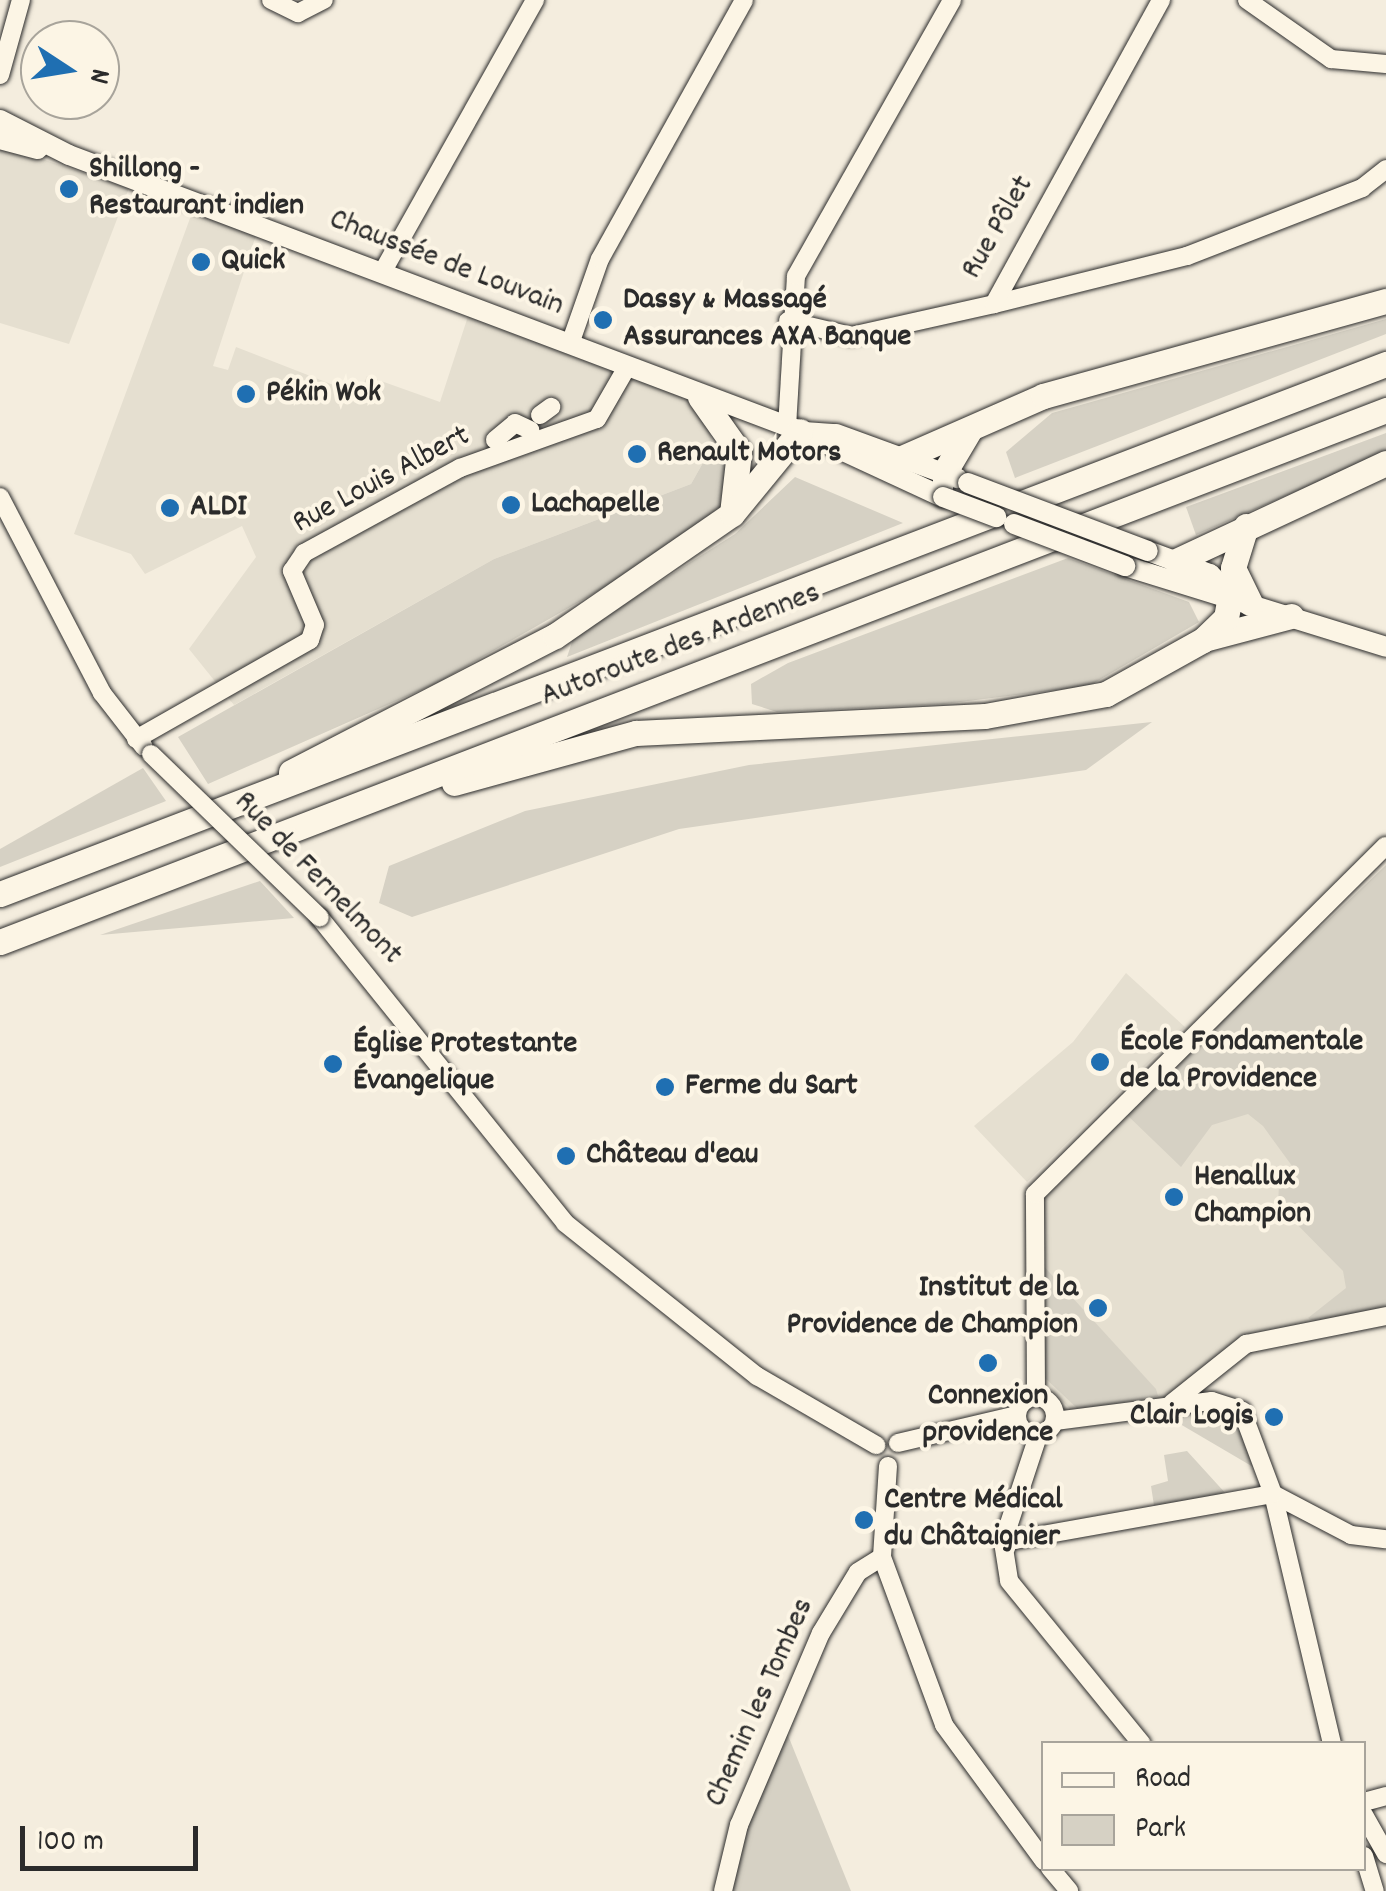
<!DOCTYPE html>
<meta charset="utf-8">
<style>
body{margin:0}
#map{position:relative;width:1386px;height:1891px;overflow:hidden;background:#f4edde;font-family:Dekko,sans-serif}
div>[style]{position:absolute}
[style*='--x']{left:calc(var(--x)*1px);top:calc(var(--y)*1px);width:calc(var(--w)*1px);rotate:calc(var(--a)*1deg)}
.built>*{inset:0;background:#e5dfd0}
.green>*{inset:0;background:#d6d1c4}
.roads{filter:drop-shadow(0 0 2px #2b2b2b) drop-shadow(0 0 2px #2b2b2b)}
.minor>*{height:18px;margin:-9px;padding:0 9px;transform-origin:9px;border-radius:9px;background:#fcf5e5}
.minor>.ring{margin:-9px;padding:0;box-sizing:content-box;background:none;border:18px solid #fcf5e5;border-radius:50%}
.major>*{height:20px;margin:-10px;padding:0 10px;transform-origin:10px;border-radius:10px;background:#fcf5e5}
.highway>*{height:25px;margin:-12.5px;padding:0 12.5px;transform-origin:12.5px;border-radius:12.5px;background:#fcf5e5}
.bridges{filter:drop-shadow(0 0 2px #2b2b2b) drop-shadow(0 0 2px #2b2b2b)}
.minor-bridge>*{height:18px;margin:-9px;padding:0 9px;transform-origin:9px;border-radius:9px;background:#fcf5e5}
.major-bridge>*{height:20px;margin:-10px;padding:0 10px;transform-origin:10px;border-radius:10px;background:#fcf5e5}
.dots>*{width:28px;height:28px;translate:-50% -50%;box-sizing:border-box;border:5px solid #fcf5e5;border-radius:50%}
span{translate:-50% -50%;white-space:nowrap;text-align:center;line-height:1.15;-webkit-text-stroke:8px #fcf5e5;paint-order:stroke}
.poi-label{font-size:32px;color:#2b2b2b;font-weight:700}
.left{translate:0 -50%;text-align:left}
.right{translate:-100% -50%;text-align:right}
.street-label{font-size:32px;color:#2b2b2b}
.legend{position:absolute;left:1041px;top:1741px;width:325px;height:130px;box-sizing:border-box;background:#fcf5e5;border:2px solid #a8a49b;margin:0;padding:12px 18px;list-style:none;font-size:30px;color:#2b2b2b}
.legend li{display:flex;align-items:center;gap:20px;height:50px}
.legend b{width:50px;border:2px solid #a8a49b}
.north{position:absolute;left:20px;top:20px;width:100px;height:100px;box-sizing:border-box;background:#fcf5e5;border:2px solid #a8a49b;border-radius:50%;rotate:102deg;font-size:28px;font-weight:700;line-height:40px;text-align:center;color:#2b2b2b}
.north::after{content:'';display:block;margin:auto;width:35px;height:45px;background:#1f6fb2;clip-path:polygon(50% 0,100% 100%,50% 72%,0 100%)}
.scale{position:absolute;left:20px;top:1826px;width:178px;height:45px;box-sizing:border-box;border:5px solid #2b2b2b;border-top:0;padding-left:12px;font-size:30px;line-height:35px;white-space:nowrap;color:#2b2b2b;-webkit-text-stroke:8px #fcf5e5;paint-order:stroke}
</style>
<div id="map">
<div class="built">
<i style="clip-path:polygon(0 145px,129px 188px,69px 344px,0 323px)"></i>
<i style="clip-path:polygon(196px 202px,259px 226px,213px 366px,228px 370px,236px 347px,359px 395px,367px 376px,440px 402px,472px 304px,700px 397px,713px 445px,691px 484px,494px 559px,234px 705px,189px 649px,256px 557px,242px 526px,145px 574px,131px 554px,74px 534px)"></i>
<i style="clip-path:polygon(1318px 925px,1379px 976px,1386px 1311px,1248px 1340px,1175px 1395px,1076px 1415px,1041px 1379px,1037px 1198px)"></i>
<i style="clip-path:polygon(1126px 973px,1185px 1027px,1027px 1182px,974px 1126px,1073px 1042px)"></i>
</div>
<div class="green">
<i style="clip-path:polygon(1386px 319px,1386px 334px,1015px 478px,1006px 452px,1052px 413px)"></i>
<i style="clip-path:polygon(1386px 433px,1386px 452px,1196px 535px,1186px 507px)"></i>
<i style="clip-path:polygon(713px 445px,726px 451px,732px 485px,721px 506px,654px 559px,437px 683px,208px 784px,178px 737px,494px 559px,691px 484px)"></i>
<i style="clip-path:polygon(795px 477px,903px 523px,567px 657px,574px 636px,735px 534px)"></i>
<i style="clip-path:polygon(1068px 558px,1189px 602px,1199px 622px,1089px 686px,944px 704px,777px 712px,752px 704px,751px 684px,788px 663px)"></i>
<i style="clip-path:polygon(1152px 722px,1086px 770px,679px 829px,412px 917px,379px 903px,389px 866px,525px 811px,749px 765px)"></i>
<i style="clip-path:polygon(143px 768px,166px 801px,0 867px,0 849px)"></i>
<i style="clip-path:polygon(1386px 865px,1386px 1310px,1319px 1324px,1308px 1318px,1346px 1288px,1343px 1271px,1278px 1205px,1279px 1184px,1295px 1170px,1263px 1126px,1248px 1114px,1212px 1125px,1181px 1167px,1125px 1113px)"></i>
<i style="clip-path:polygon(260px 881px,294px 918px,100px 935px)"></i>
<i style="clip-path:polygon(1039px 1261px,1156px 1389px,1158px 1396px,1079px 1410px,1045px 1378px)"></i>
<i style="clip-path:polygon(1209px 1403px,1241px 1414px,1260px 1471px,1163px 1414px)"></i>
<i style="clip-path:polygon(1187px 1451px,1228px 1496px,1155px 1512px,1151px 1486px,1168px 1481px,1164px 1455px)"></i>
<i style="clip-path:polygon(785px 1728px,851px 1891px,731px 1891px,739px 1840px)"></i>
</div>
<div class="roads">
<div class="minor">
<i style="--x:271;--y:0;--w:30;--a:26"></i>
<i style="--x:298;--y:13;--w:29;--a:-27"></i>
<i style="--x:1247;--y:0;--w:103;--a:35.1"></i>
<i style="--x:1331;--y:59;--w:55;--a:5.2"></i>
<i style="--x:0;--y:75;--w:78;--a:-74.4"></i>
<i style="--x:383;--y:271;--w:311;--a:-60.7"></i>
<i style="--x:994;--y:304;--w:199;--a:-14"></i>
<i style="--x:1187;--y:256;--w:188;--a:-21.2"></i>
<i style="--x:1362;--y:188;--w:31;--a:-38"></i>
<i style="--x:788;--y:321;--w:65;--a:13.4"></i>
<i style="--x:851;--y:336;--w:147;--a:-12.6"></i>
<i style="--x:994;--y:304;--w:347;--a:-61.2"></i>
<i style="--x:570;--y:344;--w:90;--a:-70.6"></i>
<i style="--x:600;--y:259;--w:296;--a:-60.9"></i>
<i style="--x:540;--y:415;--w:14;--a:-36"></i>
<i style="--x:787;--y:427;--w:151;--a:-86.6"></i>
<i style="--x:796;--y:276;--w:317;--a:-60.5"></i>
<i style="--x:495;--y:440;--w:26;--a:-40"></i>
<i style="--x:515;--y:423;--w:17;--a:25"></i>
<i style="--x:0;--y:497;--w:221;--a:62.5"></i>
<i style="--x:102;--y:693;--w:68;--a:52.1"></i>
<i style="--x:136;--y:739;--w:200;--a:-29.6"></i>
<i style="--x:310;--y:640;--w:16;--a:-72"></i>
<i style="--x:315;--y:625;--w:59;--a:-113.1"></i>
<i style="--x:292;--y:571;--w:22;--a:-56"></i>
<i style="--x:304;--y:553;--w:178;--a:-28.6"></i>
<i style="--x:460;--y:468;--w:145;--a:-19.7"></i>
<i style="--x:597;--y:419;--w:60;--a:-60"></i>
<i style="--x:320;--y:918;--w:391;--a:51.2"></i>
<i style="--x:565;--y:1223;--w:246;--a:38.6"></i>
<i style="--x:757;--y:1376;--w:138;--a:30.1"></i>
<i class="ring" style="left:1017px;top:1397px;width:20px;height:20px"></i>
<i style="--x:1036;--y:1397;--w:203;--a:-90.3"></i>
<i style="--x:1035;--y:1194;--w:494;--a:-44.8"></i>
<i style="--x:1172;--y:1403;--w:95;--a:-38.6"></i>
<i style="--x:1246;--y:1344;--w:143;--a:-11.3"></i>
<i style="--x:1055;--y:1421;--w:158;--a:-7.3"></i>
<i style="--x:1212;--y:1401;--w:32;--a:18"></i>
<i style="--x:1242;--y:1411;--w:89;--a:69.5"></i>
<i style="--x:1273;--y:1494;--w:257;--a:76.7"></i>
<i style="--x:1038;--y:1436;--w:112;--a:108.3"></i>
<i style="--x:1003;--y:1542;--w:39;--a:81"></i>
<i style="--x:1009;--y:1581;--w:210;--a:50.8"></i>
<i style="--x:898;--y:1443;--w:122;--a:-13.2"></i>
<i style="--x:888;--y:1466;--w:91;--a:93.8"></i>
<i style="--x:882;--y:1557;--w:179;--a:69.7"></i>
<i style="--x:944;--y:1725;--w:169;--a:53.7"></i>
<i style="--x:1273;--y:1494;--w:88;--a:27.7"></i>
<i style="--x:1351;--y:1535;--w:35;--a:7"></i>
<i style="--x:1003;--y:1542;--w:274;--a:-10.1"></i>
<i style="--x:1364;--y:1802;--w:23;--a:-15"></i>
<i style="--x:1364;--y:1815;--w:45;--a:60.6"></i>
<i style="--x:1364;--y:1856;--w:37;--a:73"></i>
<i style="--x:1050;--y:1868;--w:30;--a:50"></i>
<i style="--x:723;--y:1891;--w:68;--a:-76.4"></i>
<i style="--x:739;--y:1825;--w:209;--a:-66.9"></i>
<i style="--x:821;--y:1633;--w:71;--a:-58.8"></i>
<i style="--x:858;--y:1572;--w:28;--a:-32"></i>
</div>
<div class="major">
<i style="--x:0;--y:120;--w:77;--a:26.9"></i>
<i style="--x:69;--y:155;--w:781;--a:20.68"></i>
<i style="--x:800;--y:431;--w:157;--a:24.8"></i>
<i style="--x:943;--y:497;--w:17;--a:-90"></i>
<i style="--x:0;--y:139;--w:39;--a:15"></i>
<i style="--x:804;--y:432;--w:32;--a:4"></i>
<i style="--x:836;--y:434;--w:129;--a:20"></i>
<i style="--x:1148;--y:551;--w:66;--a:20.4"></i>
<i style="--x:1210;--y:574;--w:29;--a:46"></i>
<i style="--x:1125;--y:566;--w:273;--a:17.2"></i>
</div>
<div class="highway">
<i style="--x:700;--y:397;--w:67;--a:54.7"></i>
<i style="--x:739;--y:452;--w:61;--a:96.5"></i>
<i style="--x:902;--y:458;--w:154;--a:-23.7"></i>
<i style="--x:1043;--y:396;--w:356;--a:-15.5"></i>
<i style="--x:944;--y:473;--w:49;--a:-59.2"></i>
<i style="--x:1246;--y:526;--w:44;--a:107.2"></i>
<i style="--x:1233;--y:568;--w:39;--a:64"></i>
<i style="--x:1176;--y:561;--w:232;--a:-25"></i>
<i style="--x:1208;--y:638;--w:86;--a:-14.8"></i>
<i style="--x:291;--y:772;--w:297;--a:-27.3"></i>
<i style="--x:555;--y:636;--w:215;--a:-34.6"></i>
<i style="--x:732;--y:514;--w:107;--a:-50.7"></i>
<i style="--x:454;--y:783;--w:189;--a:-15.4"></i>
<i style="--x:636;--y:733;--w:349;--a:-2.8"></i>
<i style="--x:985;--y:716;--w:123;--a:-10.3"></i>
<i style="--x:1106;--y:694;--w:111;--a:-29.1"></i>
<i style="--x:1203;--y:640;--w:32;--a:-44"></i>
<i style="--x:1226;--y:618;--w:23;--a:-80"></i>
<i style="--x:0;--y:894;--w:1484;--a:-20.93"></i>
<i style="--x:0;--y:942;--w:1485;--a:-21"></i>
</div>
</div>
<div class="bridges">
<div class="minor-bridge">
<i style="--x:151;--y:754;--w:235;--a:44.1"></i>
</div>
<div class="major-bridge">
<i style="--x:968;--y:483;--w:192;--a:20.7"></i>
<i style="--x:943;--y:497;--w:57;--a:20.7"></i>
<i style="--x:1014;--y:524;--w:119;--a:20.7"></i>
</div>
</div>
<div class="dots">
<i style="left:69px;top:189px;background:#1f6fb2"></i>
<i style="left:201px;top:262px;background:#1f6fb2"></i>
<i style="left:603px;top:320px;background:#1f6fb2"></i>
<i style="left:246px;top:394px;background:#1f6fb2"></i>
<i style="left:637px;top:454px;background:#1f6fb2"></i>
<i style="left:511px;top:505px;background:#1f6fb2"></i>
<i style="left:170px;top:508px;background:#1f6fb2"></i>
<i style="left:1100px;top:1062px;background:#1f6fb2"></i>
<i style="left:333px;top:1064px;background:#1f6fb2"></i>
<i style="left:665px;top:1087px;background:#1f6fb2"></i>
<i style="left:566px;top:1156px;background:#1f6fb2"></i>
<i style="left:1174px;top:1197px;background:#1f6fb2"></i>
<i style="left:1098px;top:1308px;background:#1f6fb2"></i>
<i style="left:988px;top:1363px;background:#1f6fb2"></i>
<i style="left:1274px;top:1417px;background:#1f6fb2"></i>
<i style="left:864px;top:1520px;background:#1f6fb2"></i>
</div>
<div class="poi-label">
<span class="left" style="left:89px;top:189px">Shillong -<br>Restaurant indien</span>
<span class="left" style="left:221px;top:262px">Quick</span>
<span class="left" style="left:623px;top:320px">Dassy &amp; Massagé<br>Assurances AXA Banque</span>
<span class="left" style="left:266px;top:394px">Pékin Wok</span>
<span class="left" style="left:657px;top:454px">Renault Motors</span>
<span class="left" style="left:531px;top:505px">Lachapelle</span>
<span class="left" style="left:190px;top:508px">ALDI</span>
<span class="left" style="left:1120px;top:1062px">École Fondamentale<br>de la Providence</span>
<span class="left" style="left:353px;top:1064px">Église Protestante<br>Évangelique</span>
<span class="left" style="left:685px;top:1087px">Ferme du Sart</span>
<span class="left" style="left:586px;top:1156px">Château d'eau</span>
<span class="left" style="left:1194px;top:1197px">Henallux<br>Champion</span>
<span class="right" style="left:1078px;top:1308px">Institut de la<br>Providence de Champion</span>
<span style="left:988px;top:1416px">Connexion<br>providence</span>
<span class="right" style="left:1254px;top:1417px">Clair Logis</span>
<span class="left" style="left:884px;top:1520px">Centre Médical<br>du Châtaignier</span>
</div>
<div class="street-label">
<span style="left:999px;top:228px;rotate:-60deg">Rue Pôlet</span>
<span style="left:446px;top:264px;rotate:21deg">Chaussée de Louvain</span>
<span style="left:382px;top:481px;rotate:-28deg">Rue Louis Albert</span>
<span style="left:681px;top:646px;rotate:-21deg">Autoroute des Ardennes</span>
<span style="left:317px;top:879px;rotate:46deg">Rue de Fernelmont</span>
<span style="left:761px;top:1703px;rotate:-66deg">Chemin les Tombes</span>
</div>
<ul class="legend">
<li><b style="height:12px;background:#fcf5e5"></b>Road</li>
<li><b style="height:28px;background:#d6d1c4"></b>Park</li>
</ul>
<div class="north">N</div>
<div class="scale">100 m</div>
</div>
